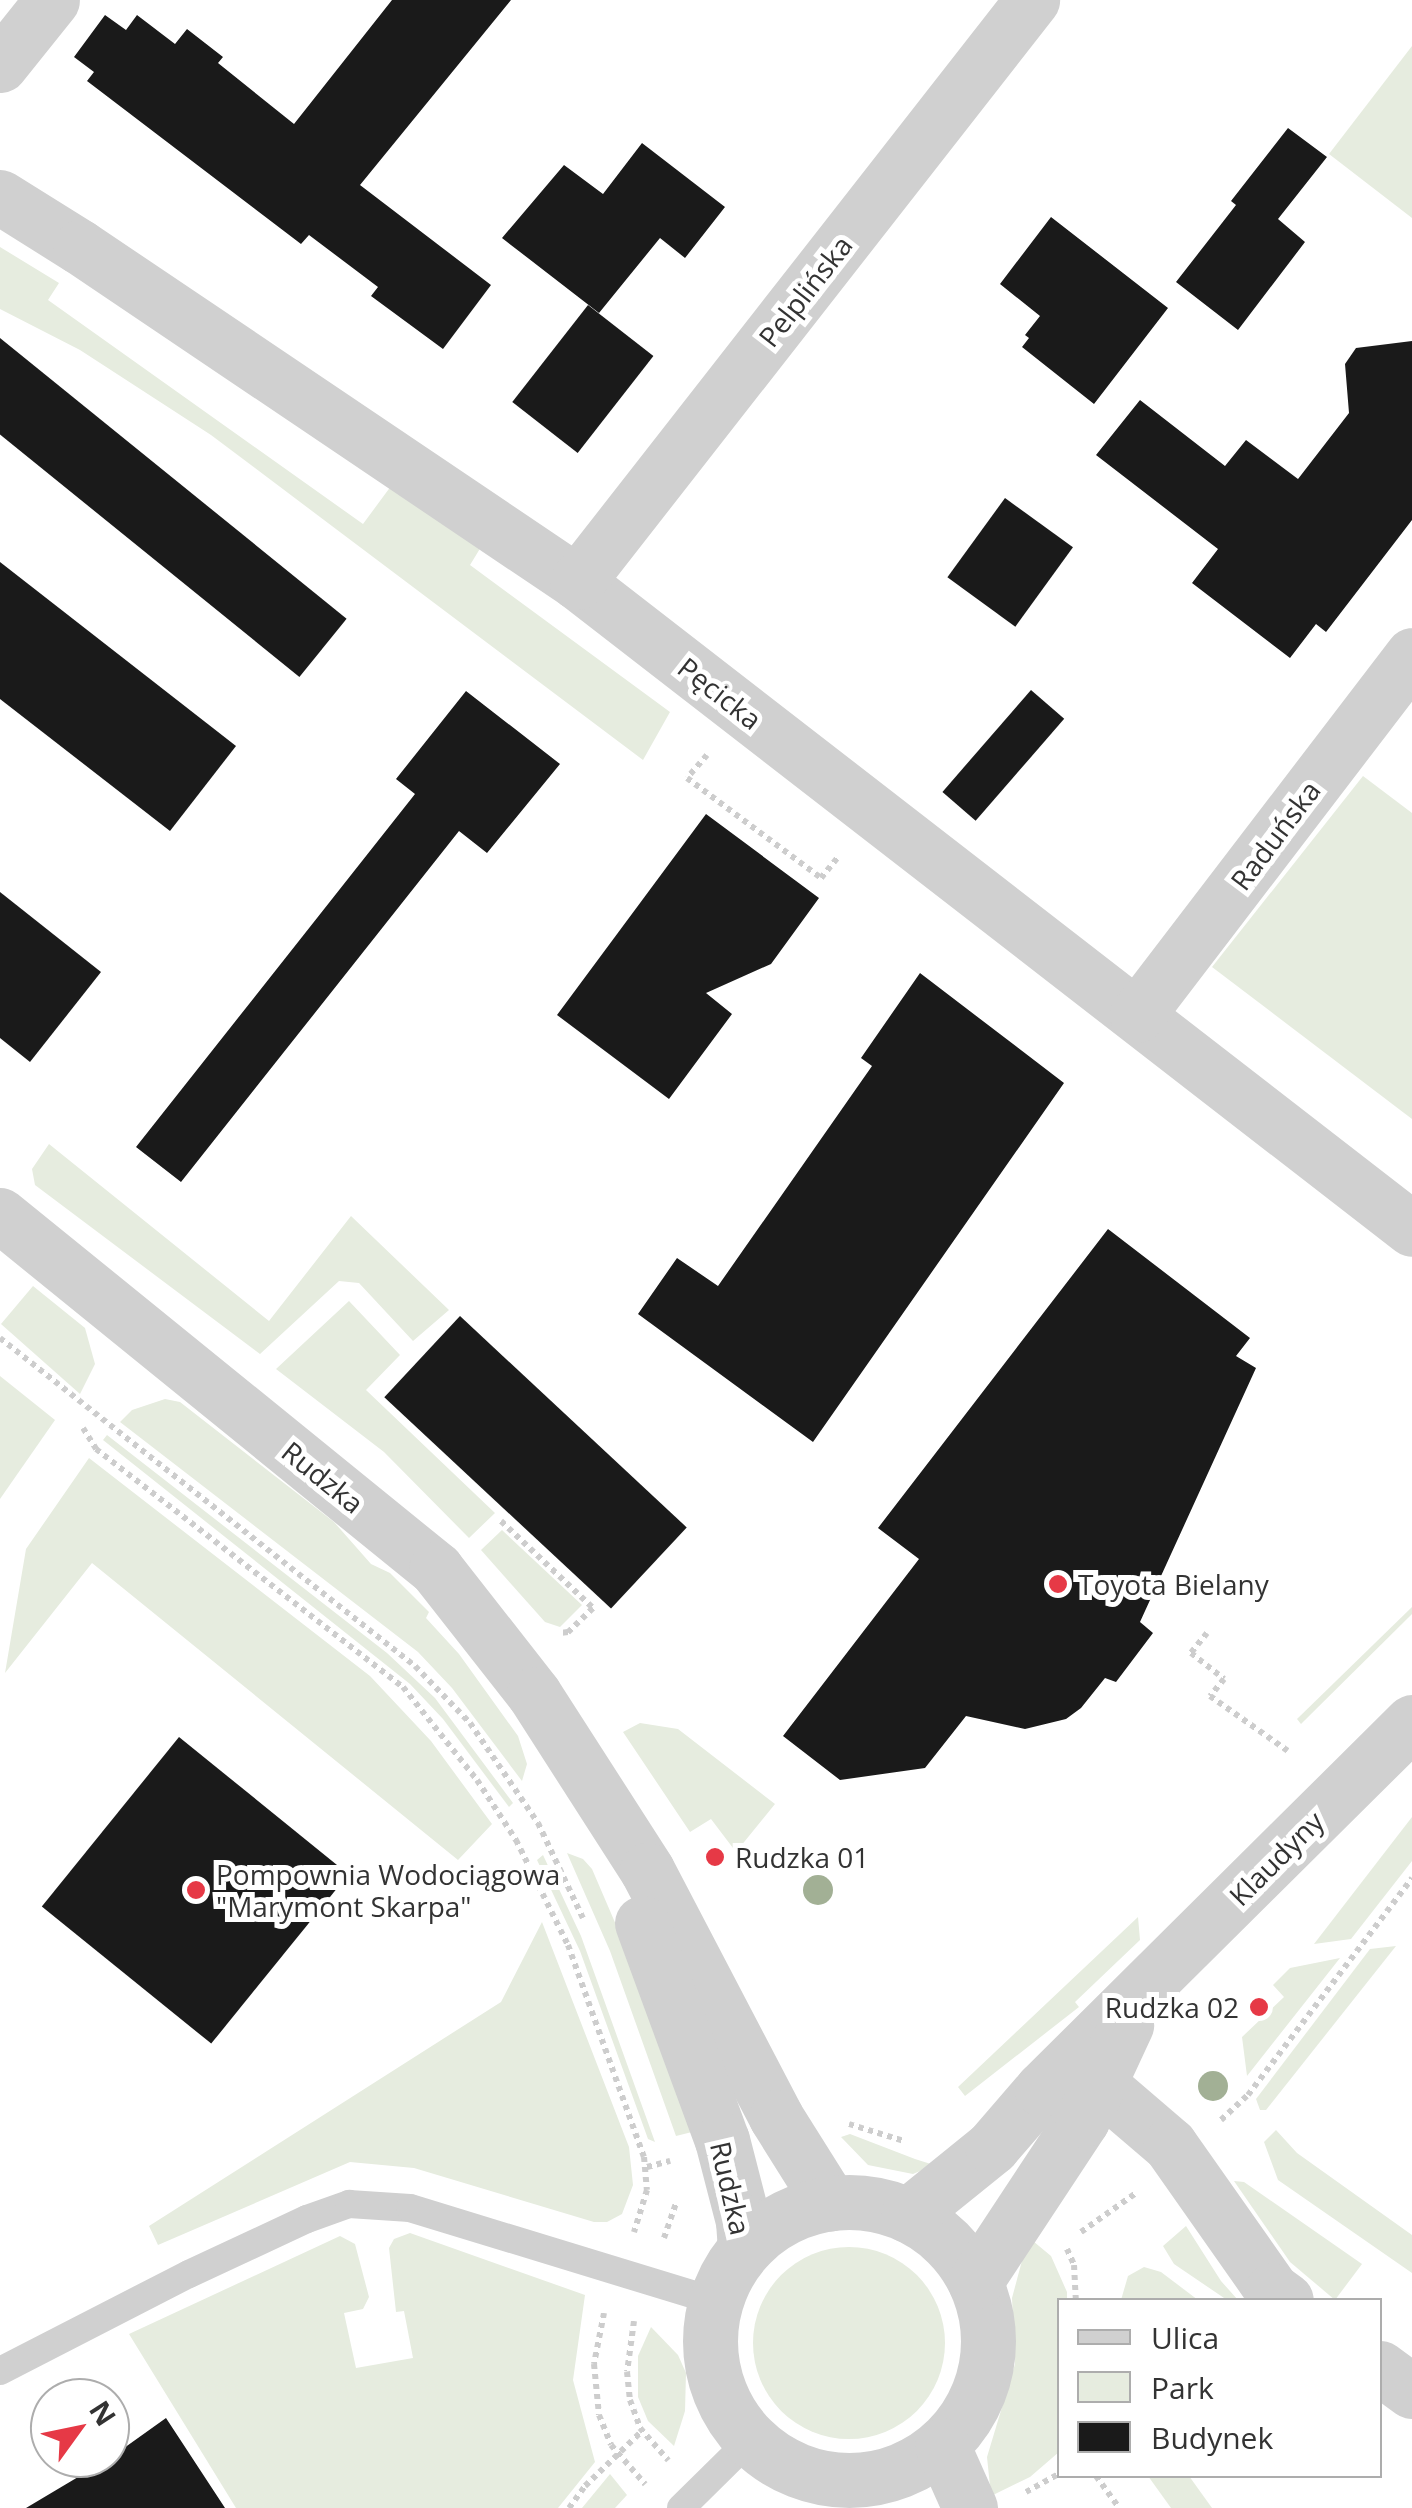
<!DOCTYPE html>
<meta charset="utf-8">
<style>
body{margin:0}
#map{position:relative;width:1412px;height:2508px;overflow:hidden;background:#fff;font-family:"Open Sans",sans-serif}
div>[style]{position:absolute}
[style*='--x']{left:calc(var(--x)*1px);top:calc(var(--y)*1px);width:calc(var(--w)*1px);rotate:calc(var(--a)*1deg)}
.green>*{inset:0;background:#e6ecdf}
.round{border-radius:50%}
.building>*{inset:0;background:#1a1a1a;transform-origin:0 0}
.path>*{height:6px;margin-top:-3px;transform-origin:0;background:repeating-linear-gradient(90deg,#cdcdcd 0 5px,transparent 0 10px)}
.service>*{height:28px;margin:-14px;padding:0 14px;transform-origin:14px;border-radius:14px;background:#d0d0d0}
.minor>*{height:55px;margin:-27.5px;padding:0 27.5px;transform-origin:27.5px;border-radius:27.5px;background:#d0d0d0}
.tertiary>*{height:55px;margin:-27.5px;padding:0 27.5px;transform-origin:27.5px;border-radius:27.5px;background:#d0d0d0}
.tertiary>.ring{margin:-27.5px;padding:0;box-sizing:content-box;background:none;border:55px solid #d0d0d0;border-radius:50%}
.trees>*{width:30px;height:30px;margin:-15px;border-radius:50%;background:#a2b095}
.dots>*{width:28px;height:28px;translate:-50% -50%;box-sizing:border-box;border:5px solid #fff;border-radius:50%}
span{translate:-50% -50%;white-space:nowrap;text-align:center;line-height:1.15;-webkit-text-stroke:10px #fff;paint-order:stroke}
.street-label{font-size:28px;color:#333}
.poi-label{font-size:28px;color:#333}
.left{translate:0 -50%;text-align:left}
.right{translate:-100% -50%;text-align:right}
.legend{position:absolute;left:1057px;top:2298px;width:325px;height:180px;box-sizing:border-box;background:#fff;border:2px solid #adadad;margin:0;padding:12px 18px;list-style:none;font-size:30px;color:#333}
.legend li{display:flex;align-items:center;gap:20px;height:50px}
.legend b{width:50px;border:2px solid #adadad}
.north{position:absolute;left:30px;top:2378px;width:100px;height:100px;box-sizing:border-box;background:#fff;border:2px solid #adadad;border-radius:50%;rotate:57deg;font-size:28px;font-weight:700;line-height:40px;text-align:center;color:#333}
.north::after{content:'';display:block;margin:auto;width:35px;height:45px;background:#e63946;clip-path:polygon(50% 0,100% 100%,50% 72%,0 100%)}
</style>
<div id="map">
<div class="green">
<i style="clip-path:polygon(1412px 46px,1412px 218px,1329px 154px)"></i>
<i style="clip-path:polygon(0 247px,59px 283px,48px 300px,363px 524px,394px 482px,481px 547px,470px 565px,670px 712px,643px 760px,211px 435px,80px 350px,0 309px)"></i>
<i style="clip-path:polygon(1363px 776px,1412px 813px,1412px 1119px,1212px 967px)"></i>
<i style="clip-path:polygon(49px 1144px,269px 1321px,351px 1216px,449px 1310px,413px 1341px,359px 1283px,339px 1281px,260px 1354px,35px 1185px,32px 1169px)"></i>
<i style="clip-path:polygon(33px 1286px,85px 1328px,95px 1364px,80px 1394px,1px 1324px)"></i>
<i style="clip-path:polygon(349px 1301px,400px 1355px,366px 1390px,495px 1513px,469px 1538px,384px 1452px,276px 1369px)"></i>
<i style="clip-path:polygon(0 1376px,55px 1420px,0 1499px)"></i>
<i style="clip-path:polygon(165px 1399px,180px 1402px,334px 1522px,371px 1564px,390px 1573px,429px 1612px,426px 1618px,459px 1654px,518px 1736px,527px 1764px,522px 1781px,452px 1688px,418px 1652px,120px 1422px,132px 1410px)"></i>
<i style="clip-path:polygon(107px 1435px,387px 1653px,435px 1698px,513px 1803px,509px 1807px,443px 1719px,410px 1684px,103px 1440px)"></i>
<i style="clip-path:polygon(89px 1458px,370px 1676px,431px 1741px,492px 1824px,458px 1860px,92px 1563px,5px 1673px,26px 1549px)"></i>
<i style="clip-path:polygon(502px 1530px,582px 1605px,560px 1627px,545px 1622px,481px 1550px)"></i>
<i style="clip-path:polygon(1412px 1607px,1412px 1614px,1301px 1724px,1297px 1719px)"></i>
<i style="clip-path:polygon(640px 1723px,678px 1729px,775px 1804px,736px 1852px,711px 1819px,690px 1832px,623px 1732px)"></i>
<i style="clip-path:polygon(1412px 1817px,1412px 1861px,1351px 1939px,1314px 1944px)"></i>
<i style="clip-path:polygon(567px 1853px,583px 1859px,592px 1869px,635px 1969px,692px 2132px,676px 2136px,610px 1951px)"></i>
<i style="clip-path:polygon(543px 1855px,581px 1936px,655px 2142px,648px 2139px,580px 1951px,537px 1860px)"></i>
<i style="clip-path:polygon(1138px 1917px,1140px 1940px,1075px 2002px,1079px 2007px,965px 2096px,958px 2087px)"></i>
<i style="clip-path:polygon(542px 1922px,629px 2147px,633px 2185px,622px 2214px,607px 2222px,594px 2222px,414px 2168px,350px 2162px,158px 2245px,149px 2226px,501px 2002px)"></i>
<i style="clip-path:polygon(1396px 1946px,1266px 2110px,1260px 2110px,1256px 2099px,1370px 1949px)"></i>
<i style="clip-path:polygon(1340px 1958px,1247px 2076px,1242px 2037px,1284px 1997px,1273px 1985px,1290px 1968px)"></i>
<i style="clip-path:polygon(1276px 2130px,1297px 2153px,1412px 2235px,1412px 2273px,1278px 2180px,1264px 2142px)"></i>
<i style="clip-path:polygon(850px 2134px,915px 2159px,934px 2165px,913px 2174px,868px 2165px,841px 2137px)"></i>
<i style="clip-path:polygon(1234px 2181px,1244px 2182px,1362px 2264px,1335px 2300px,1290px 2262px)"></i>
<i style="clip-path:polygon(1186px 2226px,1221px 2281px,1238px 2300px,1227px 2300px,1174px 2264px,1163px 2246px)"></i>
<i style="clip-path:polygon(410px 2233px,585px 2295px,573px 2380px,595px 2462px,558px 2508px,236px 2508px,129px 2334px,340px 2236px,355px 2244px,369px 2297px,363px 2309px,344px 2313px,356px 2368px,413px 2358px,404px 2311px,396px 2312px,389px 2248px,394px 2239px)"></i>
<i style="clip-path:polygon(1033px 2241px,1051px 2256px,1067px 2292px,1067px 2300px,1060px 2300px,1059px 2452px,1030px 2477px,991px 2496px,987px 2457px,1015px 2364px,1012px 2298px,1023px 2257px)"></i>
<i class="round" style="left:753px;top:2247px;width:192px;height:192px"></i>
<i style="clip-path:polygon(1144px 2267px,1161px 2272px,1198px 2300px,1121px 2300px,1128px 2276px)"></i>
<i style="clip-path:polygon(651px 2327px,678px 2355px,686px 2373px,685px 2411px,674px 2446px,648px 2421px,638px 2397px,638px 2356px)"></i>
<i style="clip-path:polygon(610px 2474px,627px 2495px,615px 2508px,582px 2508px)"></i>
<i style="clip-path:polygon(1148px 2476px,1189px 2476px,1212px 2508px,1171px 2508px)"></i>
</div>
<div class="building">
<i style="clip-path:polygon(392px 0,511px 0,360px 185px,491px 285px,443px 349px,371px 296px,378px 287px,309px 235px,301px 244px,87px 81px,94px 72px,74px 57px,105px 15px,126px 30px,137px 15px,175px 44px,187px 29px,223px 57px,218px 63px,294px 124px)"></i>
<i style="clip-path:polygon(1288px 128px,1327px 157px,1278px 219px,1305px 242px,1238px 330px,1176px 282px,1236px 205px,1231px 201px)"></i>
<i style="clip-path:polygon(642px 143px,725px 207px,685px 258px,660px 238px,599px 313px,502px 238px,564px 165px,603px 194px)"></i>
<i style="clip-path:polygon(1051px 217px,1168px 308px,1094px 404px,1022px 347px,1029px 338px,1025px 335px,1040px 316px,1000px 284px)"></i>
<i style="left:588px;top:305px;width:83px;height:123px;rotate:38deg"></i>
<i style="left:0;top:338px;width:446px;height:75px;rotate:39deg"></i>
<i style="clip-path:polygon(1412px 341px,1412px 520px,1326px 632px,1316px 624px,1290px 658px,1192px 583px,1218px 549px,1096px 455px,1140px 400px,1225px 466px,1246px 440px,1298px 479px,1349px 413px,1345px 364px,1356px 348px)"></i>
<i style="left:1005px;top:498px;width:84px;height:98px;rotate:36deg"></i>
<i style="clip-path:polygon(0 562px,236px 746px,170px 831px,0 699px)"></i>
<i style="left:1031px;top:690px;width:44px;height:135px;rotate:41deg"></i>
<i style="clip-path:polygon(466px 691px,560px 764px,487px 853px,459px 831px,181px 1182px,136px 1147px,415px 794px,396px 779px)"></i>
<i style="clip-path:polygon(706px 814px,819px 898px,771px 964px,706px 993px,732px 1014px,669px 1099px,557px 1015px)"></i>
<i style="clip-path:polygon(0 892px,101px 972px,30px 1062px,0 1038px)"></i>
<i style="clip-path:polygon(920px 973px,1064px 1083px,813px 1442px,638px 1314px,677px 1258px,718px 1286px,872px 1066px,861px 1058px)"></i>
<i style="clip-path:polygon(1108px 1229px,1250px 1338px,1236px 1356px,1256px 1368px,1140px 1622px,1153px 1633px,1116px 1682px,1105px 1678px,1081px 1708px,1066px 1719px,1025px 1729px,966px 1716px,925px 1768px,840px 1780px,783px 1736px,919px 1559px,878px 1528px)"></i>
<i style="left:460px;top:1316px;width:310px;height:111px;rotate:43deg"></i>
<i style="left:179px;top:1737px;width:218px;height:218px;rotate:39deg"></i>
<i style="clip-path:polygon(166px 2418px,225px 2508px,26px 2508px,110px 2458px)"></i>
</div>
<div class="path">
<i style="--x:707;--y:755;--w:30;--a:131"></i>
<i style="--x:687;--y:778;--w:167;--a:36.7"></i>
<i style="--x:821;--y:878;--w:26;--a:-51"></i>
<i style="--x:0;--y:1338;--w:529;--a:38.32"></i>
<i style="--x:415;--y:1666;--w:79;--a:46"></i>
<i style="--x:470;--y:1723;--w:121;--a:55.8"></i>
<i style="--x:538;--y:1823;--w:105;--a:64.7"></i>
<i style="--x:83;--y:1428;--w:25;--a:58"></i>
<i style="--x:96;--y:1449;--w:388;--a:37.8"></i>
<i style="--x:403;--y:1687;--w:119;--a:51.5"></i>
<i style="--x:477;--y:1780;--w:72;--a:57"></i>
<i style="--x:516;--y:1840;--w:117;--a:63.7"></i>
<i style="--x:568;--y:1945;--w:225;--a:70.3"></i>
<i style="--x:644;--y:2157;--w:33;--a:85"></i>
<i style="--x:647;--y:2190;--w:44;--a:107.2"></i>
<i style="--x:501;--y:1521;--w:127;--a:43.4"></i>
<i style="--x:593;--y:1608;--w:35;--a:136"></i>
<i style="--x:568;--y:1632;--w:8;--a:173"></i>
<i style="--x:1207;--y:1633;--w:26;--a:129"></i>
<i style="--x:1191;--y:1653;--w:42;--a:38.2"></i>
<i style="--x:1224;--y:1679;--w:22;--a:129"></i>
<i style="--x:1210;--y:1696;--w:95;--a:35.2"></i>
<i style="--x:1221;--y:2120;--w:37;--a:-43"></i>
<i style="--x:1248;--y:2095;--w:272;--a:-52.9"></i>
<i style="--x:849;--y:2124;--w:58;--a:17.2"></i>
<i style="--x:647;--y:2167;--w:24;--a:-15"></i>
<i style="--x:1081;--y:2232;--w:67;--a:-35.3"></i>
<i style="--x:664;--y:2238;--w:37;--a:-71"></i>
<i style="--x:1067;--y:2249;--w:17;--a:66"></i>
<i style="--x:1074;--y:2265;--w:35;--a:87"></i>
<i style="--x:604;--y:2313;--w:52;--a:101.1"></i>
<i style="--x:594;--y:2364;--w:51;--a:84.4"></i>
<i style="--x:599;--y:2415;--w:32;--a:68"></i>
<i style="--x:611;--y:2445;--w:52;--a:48.9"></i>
<i style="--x:634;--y:2321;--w:51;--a:97.8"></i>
<i style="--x:627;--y:2372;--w:28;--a:84"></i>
<i style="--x:630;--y:2400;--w:30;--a:70"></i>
<i style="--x:640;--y:2428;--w:43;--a:48.8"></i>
<i style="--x:1096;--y:2476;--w:39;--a:54"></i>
<i style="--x:1026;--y:2492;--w:39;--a:-29"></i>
<i style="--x:569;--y:2508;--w:27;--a:-54"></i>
<i style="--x:585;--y:2486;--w:79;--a:-44"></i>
</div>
<div class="service">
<i style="--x:0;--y:2371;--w:212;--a:-27.2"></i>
<i style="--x:189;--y:2274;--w:130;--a:-25"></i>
<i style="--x:307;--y:2219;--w:45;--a:-19.7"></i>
<i style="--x:349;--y:2204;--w:61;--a:3.8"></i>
<i style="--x:410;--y:2208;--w:318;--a:17"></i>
<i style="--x:681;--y:2508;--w:97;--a:-44.6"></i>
</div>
<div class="minor">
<i style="--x:0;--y:65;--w:83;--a:-51.3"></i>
<i style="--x:0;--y:197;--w:94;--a:32"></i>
<i style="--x:80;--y:247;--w:599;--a:33.98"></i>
<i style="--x:577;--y:582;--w:1056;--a:37.77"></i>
<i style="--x:577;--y:582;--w:739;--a:-51.98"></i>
<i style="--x:1137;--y:1015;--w:453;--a:-52.6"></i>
<i style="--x:1072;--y:2061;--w:129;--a:40.6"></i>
<i style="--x:1170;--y:2145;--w:177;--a:54.9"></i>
<i style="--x:1272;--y:2290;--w:17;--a:36"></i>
<i style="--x:1380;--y:2368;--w:39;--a:36"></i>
</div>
<div class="tertiary">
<i style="--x:0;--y:1215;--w:562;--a:39.07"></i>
<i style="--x:436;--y:1569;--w:159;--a:51.9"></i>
<i style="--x:534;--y:1694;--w:209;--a:57.3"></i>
<i style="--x:647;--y:1870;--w:279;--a:62.4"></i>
<i style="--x:776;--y:2117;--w:102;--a:57.9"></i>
<i style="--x:642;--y:1923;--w:231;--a:69.8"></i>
<i style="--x:722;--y:2140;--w:84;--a:75.5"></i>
<i style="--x:743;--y:2221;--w:27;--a:86"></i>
<i class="ring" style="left:710px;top:2202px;width:223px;height:223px"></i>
<i style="--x:908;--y:2215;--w:108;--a:-39"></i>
<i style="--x:992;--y:2147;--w:77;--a:-49.2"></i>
<i style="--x:1042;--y:2089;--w:521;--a:-44.77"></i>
<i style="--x:975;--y:2282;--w:194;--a:-56.6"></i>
<i style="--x:1082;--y:2120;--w:105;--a:-65.1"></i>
<i style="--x:942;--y:2445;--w:69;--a:66"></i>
</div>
<div class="trees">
<i style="left:818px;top:1890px"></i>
<i style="left:1213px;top:2086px"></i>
</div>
<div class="dots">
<i style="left:1058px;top:1584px;background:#e63946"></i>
<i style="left:715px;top:1857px;background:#e63946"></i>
<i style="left:196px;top:1890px;background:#e63946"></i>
<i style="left:1259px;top:2007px;background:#e63946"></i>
</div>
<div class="street-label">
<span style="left:805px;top:291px;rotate:-52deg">Pelplińska</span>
<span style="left:720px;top:693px;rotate:38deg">Pęcicka</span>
<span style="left:1275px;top:835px;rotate:-53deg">Raduńska</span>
<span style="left:323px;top:1477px;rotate:39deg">Rudzka</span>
<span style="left:1276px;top:1858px;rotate:-45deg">Klaudyny</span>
<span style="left:731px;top:2188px;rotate:77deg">Rudzka</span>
</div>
<div class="poi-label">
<span class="left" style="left:1078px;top:1584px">Toyota Bielany</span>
<span class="left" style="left:735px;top:1857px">Rudzka 01</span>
<span class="left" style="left:216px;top:1890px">Pompownia Wodociągowa<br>"Marymont Skarpa"</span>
<span class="right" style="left:1239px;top:2007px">Rudzka 02</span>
</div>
<ul class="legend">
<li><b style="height:12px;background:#d0d0d0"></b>Ulica</li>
<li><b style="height:28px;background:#e6ecdf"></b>Park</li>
<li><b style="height:28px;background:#1a1a1a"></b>Budynek</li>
</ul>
<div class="north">N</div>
</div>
